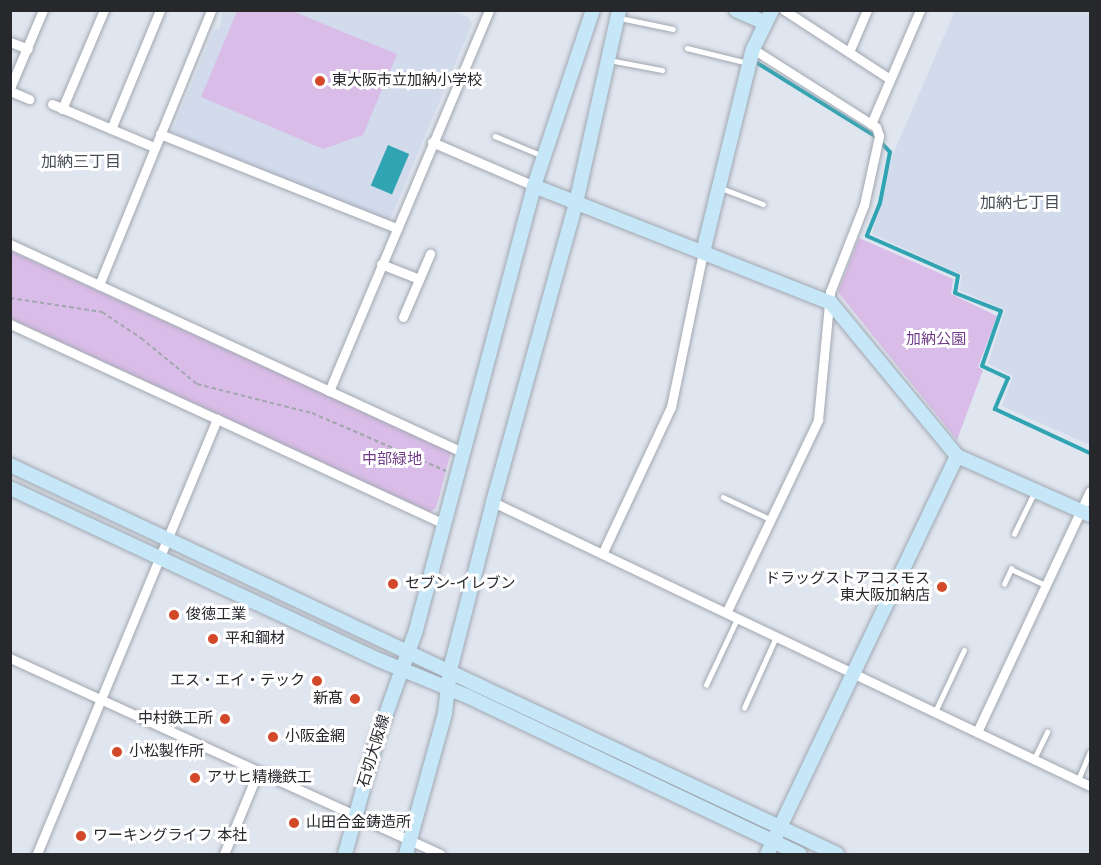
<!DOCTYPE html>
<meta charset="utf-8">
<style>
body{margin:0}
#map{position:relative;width:1101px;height:865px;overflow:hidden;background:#e0e6f0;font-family:"DejaVu Sans","Noto Sans JP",sans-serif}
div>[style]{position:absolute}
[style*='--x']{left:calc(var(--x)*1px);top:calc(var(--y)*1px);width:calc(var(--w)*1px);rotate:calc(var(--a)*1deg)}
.built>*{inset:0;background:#d1dbec}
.green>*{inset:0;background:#d9bce7}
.water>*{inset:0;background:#30a4b3;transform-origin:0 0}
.stream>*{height:4px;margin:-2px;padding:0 2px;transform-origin:2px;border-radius:2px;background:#30a4b3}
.path>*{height:2px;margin-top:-1px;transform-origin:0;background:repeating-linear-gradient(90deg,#a2a7af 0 4.5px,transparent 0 7.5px)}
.roads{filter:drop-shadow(0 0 2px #a1a7b0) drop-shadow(0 0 2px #a1a7b0)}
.lane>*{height:4.5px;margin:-2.25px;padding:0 2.25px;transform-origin:2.25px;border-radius:2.25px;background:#fff}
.street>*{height:9px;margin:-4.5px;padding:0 4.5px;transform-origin:4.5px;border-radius:4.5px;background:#fff}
.secondary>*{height:14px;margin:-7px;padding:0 7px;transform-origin:7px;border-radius:7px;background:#c5e7f8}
.dots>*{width:16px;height:16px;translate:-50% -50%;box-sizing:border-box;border:3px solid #fff;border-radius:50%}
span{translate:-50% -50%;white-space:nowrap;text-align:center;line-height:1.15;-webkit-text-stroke:6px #fff;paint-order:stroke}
.poi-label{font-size:15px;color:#26282c}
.left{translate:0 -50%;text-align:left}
.right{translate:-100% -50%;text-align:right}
.park-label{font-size:15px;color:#713c88}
.street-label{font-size:15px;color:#26282c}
.neighbourhood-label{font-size:16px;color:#494e57}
.frame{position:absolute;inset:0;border:12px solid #26282c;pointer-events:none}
</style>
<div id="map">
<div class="built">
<i style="clip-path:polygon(222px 11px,452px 11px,468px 17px,472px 24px,389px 222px,172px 132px,214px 30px,220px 28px)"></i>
<i style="clip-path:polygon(955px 11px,1090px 11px,1090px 445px,1002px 406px,1013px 376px,988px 364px,1005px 310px,959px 290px,962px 275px,872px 234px,893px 154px)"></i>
</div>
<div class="green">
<i style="clip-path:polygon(237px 11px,292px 11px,397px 54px,363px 135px,323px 149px,201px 97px)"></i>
<i style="clip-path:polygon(859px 238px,953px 279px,951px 294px,997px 316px,978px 367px,983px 370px,957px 440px,838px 292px)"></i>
<i style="clip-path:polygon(11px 251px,451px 452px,436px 508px,430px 512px,11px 319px)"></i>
</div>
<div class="water">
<i style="left:388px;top:145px;width:23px;height:44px;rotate:23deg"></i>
</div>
<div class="stream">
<i style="--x:754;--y:61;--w:142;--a:31.8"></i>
<i style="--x:875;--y:136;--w:22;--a:47"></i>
<i style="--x:890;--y:152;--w:52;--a:101.1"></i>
<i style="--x:880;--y:203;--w:35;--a:112"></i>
<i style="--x:867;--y:236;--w:99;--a:23.7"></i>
<i style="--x:958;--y:276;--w:17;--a:100"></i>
<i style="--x:955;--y:293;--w:49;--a:21.4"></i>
<i style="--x:1001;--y:311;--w:58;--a:109.1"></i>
<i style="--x:982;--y:366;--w:29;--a:25"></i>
<i style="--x:1008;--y:378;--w:34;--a:113"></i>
<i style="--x:995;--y:409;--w:105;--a:24.9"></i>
</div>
<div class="path">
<i style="--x:10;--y:298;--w:93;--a:8.7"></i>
<i style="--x:102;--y:312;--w:47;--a:33.7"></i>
<i style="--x:141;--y:338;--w:72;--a:39.4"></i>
<i style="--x:197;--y:384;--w:119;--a:14.2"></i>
<i style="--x:312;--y:413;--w:146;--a:23.4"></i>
</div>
<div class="roads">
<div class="lane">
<i style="--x:620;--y:18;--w:54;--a:11.7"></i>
<i style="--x:687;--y:48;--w:63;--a:13.8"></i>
<i style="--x:609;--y:60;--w:54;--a:10.7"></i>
<i style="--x:495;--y:136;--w:52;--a:22.6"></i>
<i style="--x:721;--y:188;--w:45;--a:20.9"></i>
<i style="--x:723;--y:497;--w:52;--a:25.1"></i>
<i style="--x:1014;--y:534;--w:46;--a:-64"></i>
<i style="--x:1004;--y:584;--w:17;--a:-65"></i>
<i style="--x:1011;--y:569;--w:38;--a:25"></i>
<i style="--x:706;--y:685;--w:75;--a:-64.8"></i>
<i style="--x:744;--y:708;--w:78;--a:-65.7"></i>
<i style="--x:935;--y:712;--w:68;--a:-64.9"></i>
<i style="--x:1034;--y:759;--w:30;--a:-64"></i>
<i style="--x:1078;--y:780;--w:30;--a:-67"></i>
</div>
<div class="street">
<i style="--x:784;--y:10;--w:126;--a:33.1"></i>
<i style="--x:10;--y:42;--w:19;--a:21"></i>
<i style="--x:849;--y:52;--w:46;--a:-66.8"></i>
<i style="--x:10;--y:88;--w:85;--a:-67.1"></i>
<i style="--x:10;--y:91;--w:21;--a:23"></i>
<i style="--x:52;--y:104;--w:111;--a:22.9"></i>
<i style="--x:62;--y:109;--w:108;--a:-67"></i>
<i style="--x:871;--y:124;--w:124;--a:-66.7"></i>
<i style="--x:111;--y:129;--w:129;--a:-67.6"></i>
<i style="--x:160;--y:134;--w:254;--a:21.7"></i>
<i style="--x:432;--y:142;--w:111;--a:23.3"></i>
<i style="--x:10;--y:244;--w:498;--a:24.7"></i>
<i style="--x:381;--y:264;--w:41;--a:21.5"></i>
<i style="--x:99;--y:285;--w:297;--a:-67.8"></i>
<i style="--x:403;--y:317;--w:69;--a:-66.8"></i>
<i style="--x:10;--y:324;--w:228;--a:24.7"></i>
<i style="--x:217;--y:419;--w:471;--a:112.5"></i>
<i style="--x:329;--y:391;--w:413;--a:-67.2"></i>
<i style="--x:217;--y:419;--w:250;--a:24.8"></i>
<i style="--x:493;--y:502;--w:661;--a:25.44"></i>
<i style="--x:603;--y:552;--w:160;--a:-64.9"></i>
<i style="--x:671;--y:407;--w:158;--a:-78.3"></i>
<i style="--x:727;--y:611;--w:212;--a:-64.5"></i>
<i style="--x:818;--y:420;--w:129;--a:-84.6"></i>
<i style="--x:830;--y:292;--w:93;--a:-68.7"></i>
<i style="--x:864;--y:205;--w:71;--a:-77.7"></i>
<i style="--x:879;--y:136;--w:9;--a:-108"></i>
<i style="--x:876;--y:127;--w:146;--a:-147.6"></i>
<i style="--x:10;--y:658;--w:473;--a:24.5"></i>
<i style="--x:977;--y:732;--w:266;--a:-64.9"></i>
<i style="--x:224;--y:854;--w:89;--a:-67.5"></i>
</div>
<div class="secondary">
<i style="--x:736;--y:10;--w:32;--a:24"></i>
<i style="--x:534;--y:186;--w:319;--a:21.5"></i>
<i style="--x:831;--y:303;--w:198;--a:50.5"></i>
<i style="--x:957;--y:456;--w:441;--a:115.5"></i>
<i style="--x:703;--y:252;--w:209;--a:-76.2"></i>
<i style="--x:753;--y:49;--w:43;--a:-64"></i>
<i style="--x:957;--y:456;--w:145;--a:23.9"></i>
<i style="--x:10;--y:465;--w:914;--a:25.19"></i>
<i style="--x:10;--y:488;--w:407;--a:25"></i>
<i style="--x:379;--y:660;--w:95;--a:22.2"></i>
<i style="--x:467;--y:696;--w:368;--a:25.4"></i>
<i style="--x:345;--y:854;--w:116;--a:-74.5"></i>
<i style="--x:376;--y:742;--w:119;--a:-70.3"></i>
<i style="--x:416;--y:630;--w:459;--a:-75.1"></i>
<i style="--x:534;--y:186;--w:186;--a:-71.5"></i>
<i style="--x:406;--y:854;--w:146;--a:-74.5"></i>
<i style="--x:445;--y:713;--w:43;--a:-83.4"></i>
<i style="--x:450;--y:670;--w:173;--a:-75.6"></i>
<i style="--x:493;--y:502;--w:310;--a:-74.5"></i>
<i style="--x:576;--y:203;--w:198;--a:-77.4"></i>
</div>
</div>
<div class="dots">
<i style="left:320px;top:81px;background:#d24828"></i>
<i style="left:393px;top:584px;background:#d24828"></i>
<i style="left:942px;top:587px;background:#d24828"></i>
<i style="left:174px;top:615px;background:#d24828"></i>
<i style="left:213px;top:639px;background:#d24828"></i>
<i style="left:317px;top:681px;background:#d24828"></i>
<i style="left:355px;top:699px;background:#d24828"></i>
<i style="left:225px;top:719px;background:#d24828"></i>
<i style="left:273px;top:737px;background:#d24828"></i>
<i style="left:117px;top:752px;background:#d24828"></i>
<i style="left:195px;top:778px;background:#d24828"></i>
<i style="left:294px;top:823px;background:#d24828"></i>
<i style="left:81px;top:836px;background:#d24828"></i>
</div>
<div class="poi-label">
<span class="left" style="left:332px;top:81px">東大阪市立加納小学校</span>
<span class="right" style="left:930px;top:587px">ドラッグストアコスモス<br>東大阪加納店</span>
<span class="left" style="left:405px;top:584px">セブン-イレブン</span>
<span class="left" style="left:186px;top:615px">俊徳工業</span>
<span class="left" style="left:225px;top:639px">平和鋼材</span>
<span class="right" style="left:305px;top:681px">エス・エイ・テック</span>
<span class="right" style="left:343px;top:699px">新髙</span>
<span class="right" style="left:213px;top:719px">中村鉄工所</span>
<span class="left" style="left:285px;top:737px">小阪金網</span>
<span class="left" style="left:129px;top:752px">小松製作所</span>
<span class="left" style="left:207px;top:778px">アサヒ精機鉄工</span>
<span class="left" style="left:306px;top:823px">山田合金鋳造所</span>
<span class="left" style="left:93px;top:836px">ワーキングライフ 本社</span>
</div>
<div class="park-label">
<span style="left:936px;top:340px">加納公園</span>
<span style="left:392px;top:460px">中部緑地</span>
</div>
<div class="street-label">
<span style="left:374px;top:751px;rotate:-73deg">石切大阪線</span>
</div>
<div class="neighbourhood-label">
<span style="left:81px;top:162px">加納三丁目</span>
<span style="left:1020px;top:203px">加納七丁目</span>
</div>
<div class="frame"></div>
</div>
